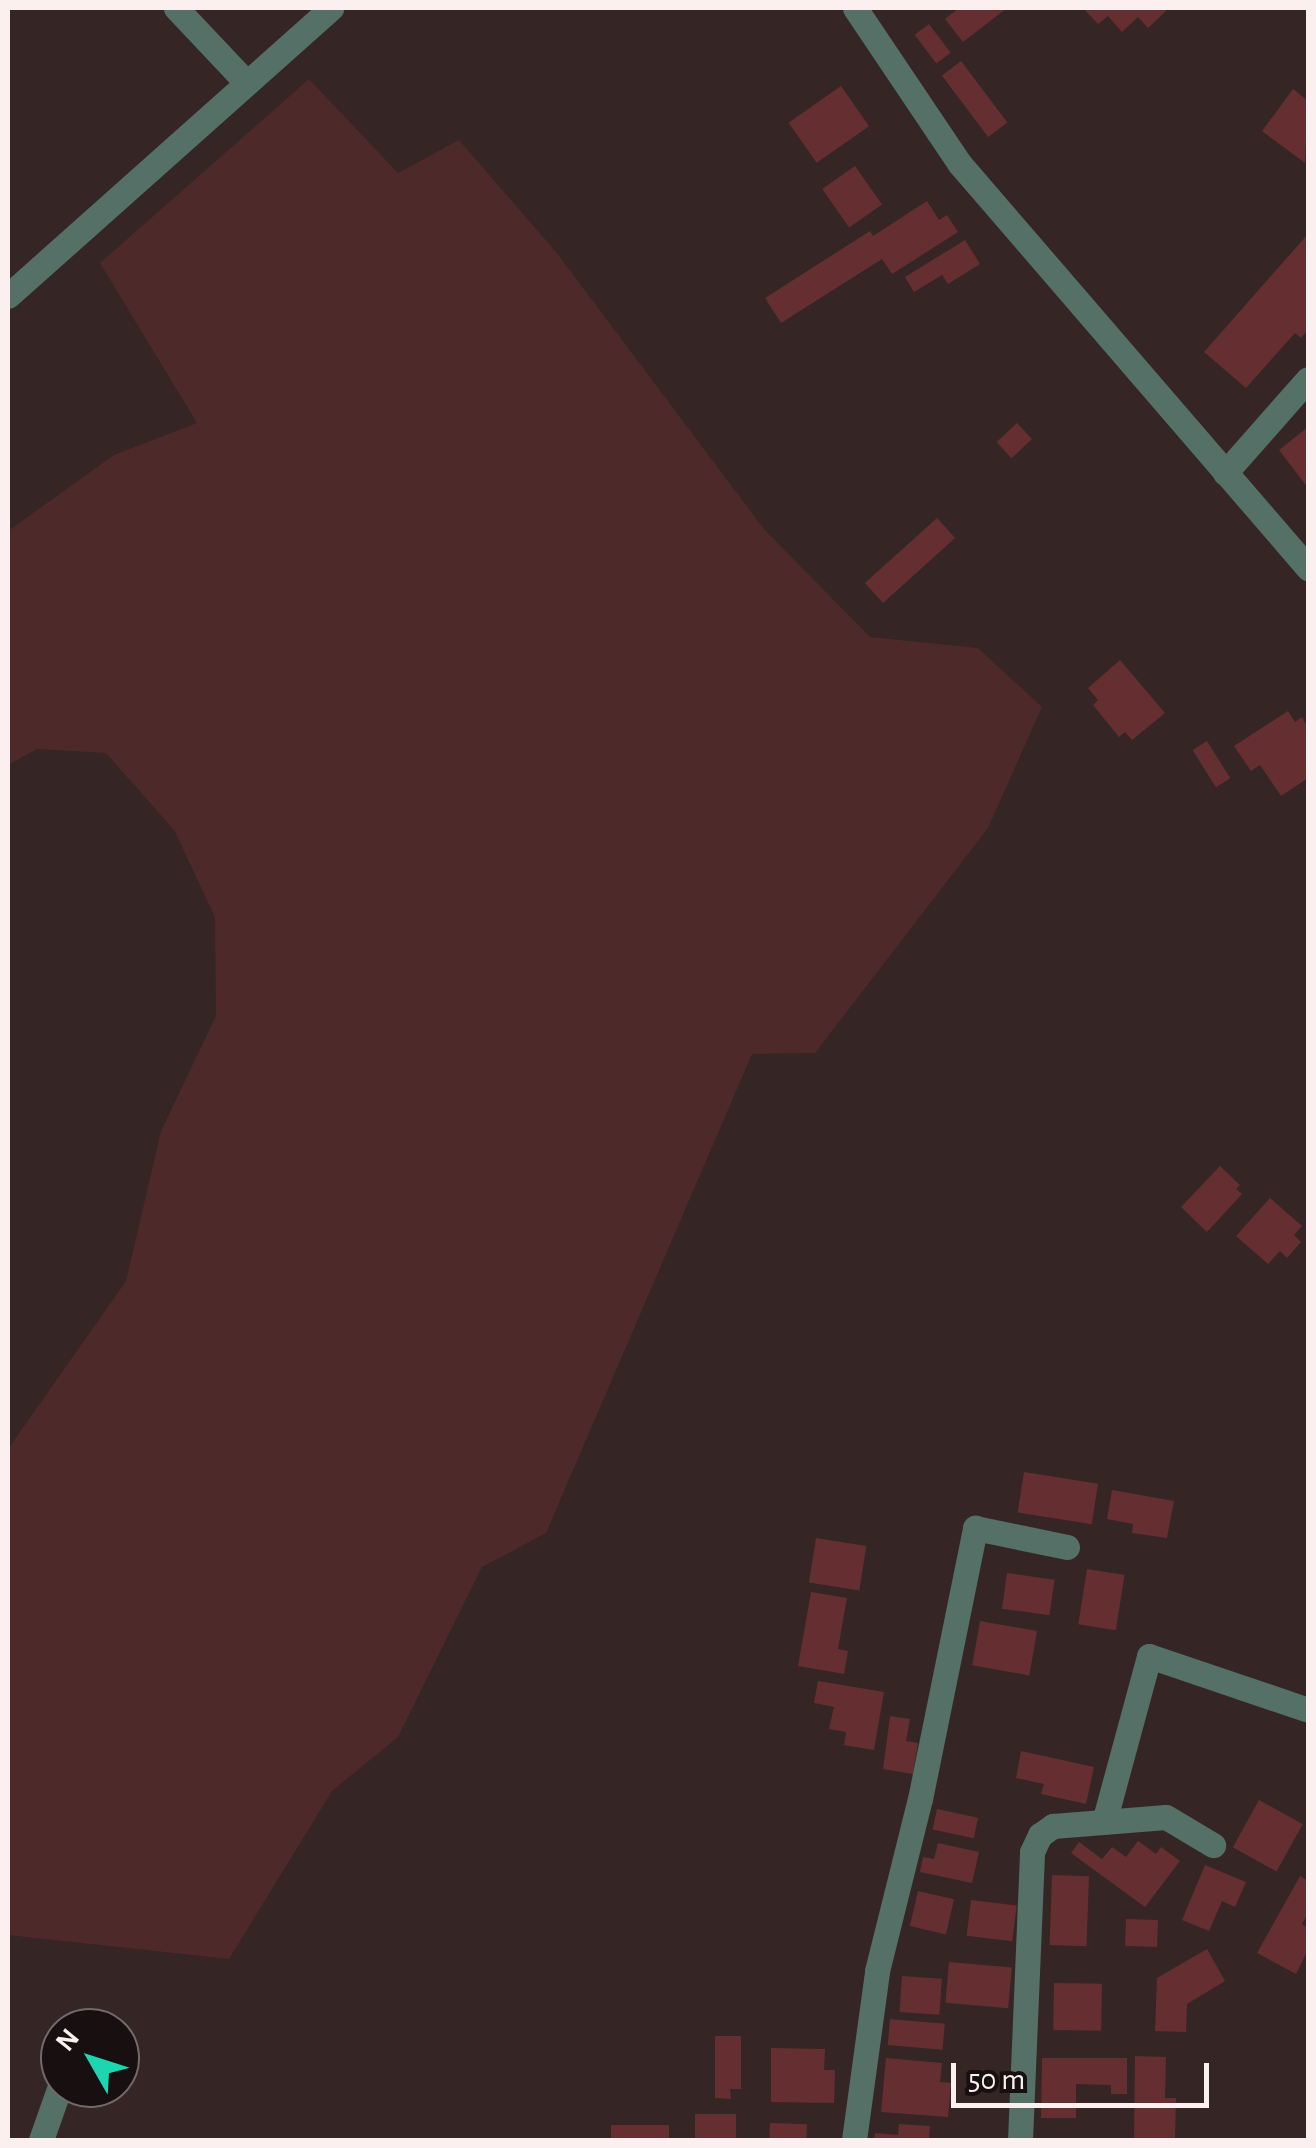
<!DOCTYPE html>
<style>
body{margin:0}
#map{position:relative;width:1316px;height:2148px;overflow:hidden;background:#352525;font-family:"Alegreya Sans",sans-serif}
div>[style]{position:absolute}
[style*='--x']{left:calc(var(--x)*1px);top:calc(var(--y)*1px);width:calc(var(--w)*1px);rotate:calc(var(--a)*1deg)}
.green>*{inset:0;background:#4d2929}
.building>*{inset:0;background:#652f31;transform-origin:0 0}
.minor>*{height:25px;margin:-12.5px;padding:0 12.5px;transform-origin:12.5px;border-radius:12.5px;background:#547067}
.tertiary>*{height:25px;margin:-12.5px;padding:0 12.5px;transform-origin:12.5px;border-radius:12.5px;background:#547067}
span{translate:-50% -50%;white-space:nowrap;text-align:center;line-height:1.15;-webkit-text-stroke:9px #181010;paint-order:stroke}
.frame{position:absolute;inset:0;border:10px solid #fbefef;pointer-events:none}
.north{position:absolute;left:40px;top:2008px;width:100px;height:100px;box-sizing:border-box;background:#181010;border:2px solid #736969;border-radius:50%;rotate:309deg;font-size:28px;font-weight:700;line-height:40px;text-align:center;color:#fbefef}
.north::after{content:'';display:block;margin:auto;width:35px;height:45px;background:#1cd5b1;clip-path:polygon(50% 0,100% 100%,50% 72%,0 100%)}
.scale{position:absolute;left:951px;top:2063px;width:258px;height:45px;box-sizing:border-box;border:5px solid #fbefef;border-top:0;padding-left:12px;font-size:30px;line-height:35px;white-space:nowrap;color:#fbefef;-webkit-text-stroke:8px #181010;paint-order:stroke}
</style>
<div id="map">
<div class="green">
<i style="clip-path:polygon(309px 79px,398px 173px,459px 140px,556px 252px,764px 529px,870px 637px,978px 648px,1042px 707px,988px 828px,815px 1053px,752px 1054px,546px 1533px,482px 1567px,398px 1737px,332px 1791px,229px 1959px,8px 1935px,8px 1449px,126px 1281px,161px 1131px,216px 1016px,215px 917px,174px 830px,106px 753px,37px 749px,8px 765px,8px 531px,114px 455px,197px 423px,100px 263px)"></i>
</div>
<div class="building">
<i style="clip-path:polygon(959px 8px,1007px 8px,963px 42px,945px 19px)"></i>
<i style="clip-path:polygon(1083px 8px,1163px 8px,1166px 11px,1148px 28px,1138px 17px,1122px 32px,1108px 16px,1098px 24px)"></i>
<i style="left:929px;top:24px;width:36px;height:18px;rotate:53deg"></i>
<i style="left:961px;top:61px;width:77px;height:24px;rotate:53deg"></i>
<i style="left:841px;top:86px;width:49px;height:64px;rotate:55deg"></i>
<i style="clip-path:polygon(1293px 89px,1308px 101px,1305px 163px,1262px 131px)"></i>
<i style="left:855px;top:166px;width:47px;height:40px;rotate:55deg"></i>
<i style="clip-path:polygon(927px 201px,939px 220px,947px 215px,958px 232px,892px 274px,882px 259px,781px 323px,765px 298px,870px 231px,873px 236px)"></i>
<i style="clip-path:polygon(1308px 234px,1308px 330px,1301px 338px,1295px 333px,1246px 388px,1204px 352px)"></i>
<i style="clip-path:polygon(965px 240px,980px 264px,948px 284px,942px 275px,914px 292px,905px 277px)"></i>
<i style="left:1017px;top:423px;width:22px;height:28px;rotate:47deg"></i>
<i style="clip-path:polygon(1308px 427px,1308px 488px,1279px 450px)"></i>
<i style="left:937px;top:518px;width:27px;height:97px;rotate:48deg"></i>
<i style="clip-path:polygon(1120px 660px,1165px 713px,1132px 740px,1125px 732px,1119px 737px,1093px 705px,1098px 700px,1088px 688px)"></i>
<i style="clip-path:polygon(1288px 711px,1295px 722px,1302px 717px,1308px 728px,1308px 778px,1281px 796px,1260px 765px,1251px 771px,1234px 746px)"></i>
<i style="left:1207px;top:741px;width:44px;height:17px;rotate:58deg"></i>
<i style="clip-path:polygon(1220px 1166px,1240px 1185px,1236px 1189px,1242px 1194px,1207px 1232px,1181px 1207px)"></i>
<i style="clip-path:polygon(1270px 1198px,1302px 1226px,1294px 1235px,1301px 1242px,1287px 1258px,1280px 1251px,1268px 1264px,1236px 1236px)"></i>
<i style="left:1024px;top:1472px;width:75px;height:41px;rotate:9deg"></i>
<i style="clip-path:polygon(1112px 1490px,1174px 1501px,1167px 1538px,1132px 1533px,1133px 1524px,1107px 1519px)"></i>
<i style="left:816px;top:1538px;width:51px;height:45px;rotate:9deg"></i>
<i style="left:1087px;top:1569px;width:38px;height:56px;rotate:9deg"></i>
<i style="left:1007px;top:1573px;width:48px;height:36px;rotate:8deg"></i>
<i style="clip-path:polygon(811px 1592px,847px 1598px,838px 1649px,848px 1651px,844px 1674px,798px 1666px)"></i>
<i style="left:980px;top:1621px;width:58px;height:45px;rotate:10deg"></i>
<i style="clip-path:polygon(818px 1681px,884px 1692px,874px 1750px,844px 1745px,846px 1732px,829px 1729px,834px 1707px,814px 1703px)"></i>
<i style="clip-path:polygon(890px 1716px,910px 1719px,906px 1741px,918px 1743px,913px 1774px,883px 1769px)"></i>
<i style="clip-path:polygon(1021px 1751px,1094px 1767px,1086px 1804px,1041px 1794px,1044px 1784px,1016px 1778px)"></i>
<i style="left:1259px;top:1800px;width:50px;height:54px;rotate:29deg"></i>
<i style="left:937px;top:1809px;width:42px;height:21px;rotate:12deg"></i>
<i style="clip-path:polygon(1138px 1841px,1156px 1854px,1161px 1847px,1180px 1861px,1145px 1907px,1071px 1853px,1079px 1842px,1102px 1859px,1112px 1847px,1126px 1857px)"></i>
<i style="clip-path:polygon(938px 1843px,979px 1852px,972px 1883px,920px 1872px,923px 1857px,934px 1859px)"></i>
<i style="clip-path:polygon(1205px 1865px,1246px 1882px,1235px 1907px,1222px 1901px,1209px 1931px,1182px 1920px)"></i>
<i style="left:1052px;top:1875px;width:37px;height:70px;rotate:2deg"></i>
<i style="clip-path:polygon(1300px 1876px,1308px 1881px,1308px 1913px,1302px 1924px,1308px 1928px,1308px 1950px,1296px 1974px,1257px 1953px)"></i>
<i style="left:918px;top:1891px;width:37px;height:36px;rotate:13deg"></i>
<i style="left:971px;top:1900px;width:46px;height:36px;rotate:7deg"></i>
<i style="left:1126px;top:1919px;width:32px;height:27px;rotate:2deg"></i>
<i style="clip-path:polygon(1207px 1949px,1225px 1981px,1187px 2004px,1186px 2032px,1155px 2031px,1157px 1978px)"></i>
<i style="left:949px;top:1962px;width:63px;height:41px;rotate:5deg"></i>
<i style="left:902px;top:1976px;width:40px;height:36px;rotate:4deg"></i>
<i style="left:1054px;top:1983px;width:48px;height:47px;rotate:1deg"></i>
<i style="left:890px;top:2019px;width:55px;height:26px;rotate:5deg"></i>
<i style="clip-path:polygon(715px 2036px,741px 2036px,741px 2089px,730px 2089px,731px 2099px,715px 2098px)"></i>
<i style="clip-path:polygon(771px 2048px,825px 2049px,824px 2070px,835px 2070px,834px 2103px,771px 2102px)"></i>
<i style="clip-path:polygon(1135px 2056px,1166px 2057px,1165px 2098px,1176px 2098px,1175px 2140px,1134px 2140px)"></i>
<i style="clip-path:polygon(886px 2058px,942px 2063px,940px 2082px,951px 2083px,948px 2117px,881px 2112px)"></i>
<i style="clip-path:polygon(1042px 2058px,1127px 2058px,1127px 2094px,1111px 2094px,1111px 2085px,1076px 2084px,1076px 2118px,1041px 2118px)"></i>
<i style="left:695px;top:2114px;width:41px;height:25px"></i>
<i style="left:770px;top:2123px;width:37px;height:17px;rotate:2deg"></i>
<i style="clip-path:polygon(899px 2124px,930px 2126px,929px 2140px,874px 2140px,875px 2133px,898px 2135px)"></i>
<i style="left:611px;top:2125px;width:58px;height:15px"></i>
</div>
<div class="minor">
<i style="--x:176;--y:8;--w:103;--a:46.6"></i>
<i style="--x:1225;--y:473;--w:125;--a:-48.6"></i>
<i style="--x:1104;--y:1822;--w:172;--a:-74.8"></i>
<i style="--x:1149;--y:1656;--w:166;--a:18.7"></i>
<i style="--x:41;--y:2140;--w:57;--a:-70.6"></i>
<i style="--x:854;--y:2140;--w:171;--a:-82.2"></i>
<i style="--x:877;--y:1971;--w:177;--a:-76"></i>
<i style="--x:920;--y:1799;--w:277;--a:-78.5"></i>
<i style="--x:975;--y:1528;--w:94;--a:11.7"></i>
<i style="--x:1020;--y:2140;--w:288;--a:-87.6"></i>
<i style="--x:1032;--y:1852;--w:19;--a:-65"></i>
<i style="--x:1040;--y:1835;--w:16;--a:-35"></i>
<i style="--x:1053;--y:1826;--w:113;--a:-4.6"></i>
<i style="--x:1166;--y:1817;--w:55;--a:30.8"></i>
</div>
<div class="tertiary">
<i style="--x:855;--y:8;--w:187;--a:56.1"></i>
<i style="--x:959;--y:163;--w:535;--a:49.25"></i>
<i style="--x:8;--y:296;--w:433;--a:-41.7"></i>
</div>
<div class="frame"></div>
<div class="north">N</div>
<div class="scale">50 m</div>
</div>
